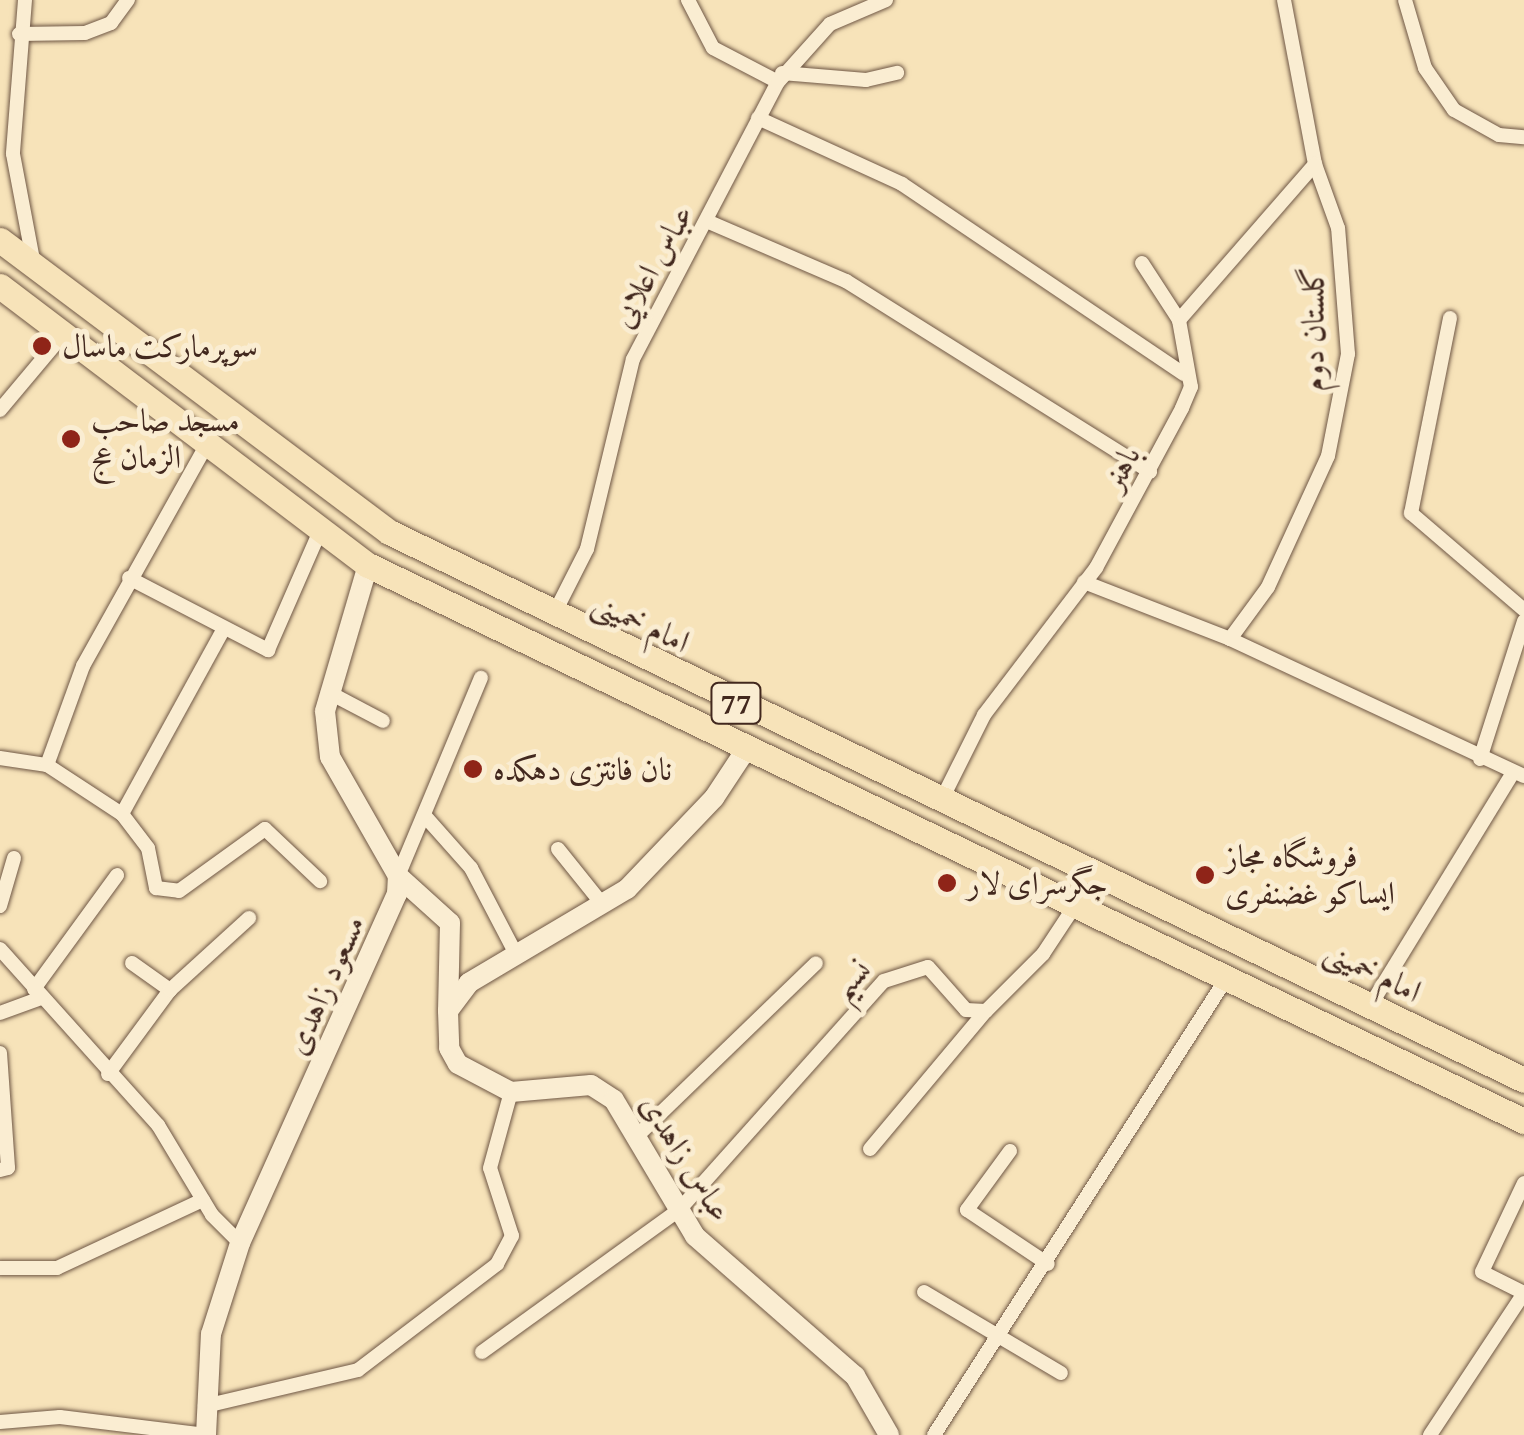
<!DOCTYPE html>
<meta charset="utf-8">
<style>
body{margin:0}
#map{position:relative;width:1524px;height:1435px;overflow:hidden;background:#f7e3b9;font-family:"Gentium Book Plus",Amiri,serif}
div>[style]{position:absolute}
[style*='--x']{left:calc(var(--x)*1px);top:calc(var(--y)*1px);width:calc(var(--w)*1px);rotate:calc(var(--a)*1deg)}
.roads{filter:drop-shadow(0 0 2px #6f5745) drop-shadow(0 0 2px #6f5745)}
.street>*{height:14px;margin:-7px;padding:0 7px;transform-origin:7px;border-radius:7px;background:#faedd2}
.secondary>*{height:20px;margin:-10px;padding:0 10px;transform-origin:10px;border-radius:10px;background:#faedd2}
.highway>*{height:25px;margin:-12.5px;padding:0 12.5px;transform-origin:12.5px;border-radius:12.5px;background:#f7e3b9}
.dots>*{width:28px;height:28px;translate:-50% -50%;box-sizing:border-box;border:5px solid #faedd2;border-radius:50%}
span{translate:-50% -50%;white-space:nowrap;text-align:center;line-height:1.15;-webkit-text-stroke:10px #faedd2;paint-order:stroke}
.shield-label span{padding:2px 8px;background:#faedd2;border:2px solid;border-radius:8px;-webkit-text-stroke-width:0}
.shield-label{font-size:30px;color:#42281e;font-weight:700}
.street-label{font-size:32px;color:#42281e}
.poi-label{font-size:32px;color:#42281e}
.left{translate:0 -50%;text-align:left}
</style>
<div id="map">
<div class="roads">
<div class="street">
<i style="--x:25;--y:0;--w:154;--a:94.5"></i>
<i style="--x:13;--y:154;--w:113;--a:79.3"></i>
<i style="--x:688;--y:0;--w:54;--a:62.5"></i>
<i style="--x:713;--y:48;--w:73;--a:27.6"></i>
<i style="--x:1405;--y:0;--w:71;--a:73.6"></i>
<i style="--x:1425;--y:68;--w:51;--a:55.4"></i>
<i style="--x:1454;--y:110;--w:51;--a:29.1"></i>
<i style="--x:1499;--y:135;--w:25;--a:5"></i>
<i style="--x:19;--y:34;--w:66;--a:-0.9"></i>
<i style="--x:85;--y:33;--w:28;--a:-21"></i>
<i style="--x:111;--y:23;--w:29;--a:-54"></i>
<i style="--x:782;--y:73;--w:84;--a:4.8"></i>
<i style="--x:866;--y:80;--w:32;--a:-13"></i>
<i style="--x:758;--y:118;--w:158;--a:24.6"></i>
<i style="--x:902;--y:184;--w:340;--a:34"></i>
<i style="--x:709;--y:222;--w:149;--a:23.3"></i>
<i style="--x:846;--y:281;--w:359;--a:32.1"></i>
<i style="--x:1142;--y:263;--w:68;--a:57"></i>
<i style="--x:1450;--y:318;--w:199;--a:101.3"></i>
<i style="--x:1411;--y:513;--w:149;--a:40.6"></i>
<i style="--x:0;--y:410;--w:98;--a:-50"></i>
<i style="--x:129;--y:578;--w:157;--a:27.4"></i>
<i style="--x:268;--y:650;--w:130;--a:-66.4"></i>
<i style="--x:1084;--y:582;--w:157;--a:21.3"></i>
<i style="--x:1230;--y:639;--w:324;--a:25"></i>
<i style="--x:553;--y:616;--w:75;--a:-63.1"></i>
<i style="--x:587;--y:549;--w:195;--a:-76.4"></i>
<i style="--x:633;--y:359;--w:313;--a:-62.4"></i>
<i style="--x:778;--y:82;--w:78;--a:-48.1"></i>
<i style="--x:830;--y:24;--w:61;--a:-23.2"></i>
<i style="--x:1230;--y:639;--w:64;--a:-53.8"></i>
<i style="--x:1268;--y:587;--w:144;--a:-65.4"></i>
<i style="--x:1328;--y:456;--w:104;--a:-78.9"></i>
<i style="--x:1348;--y:354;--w:126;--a:-94.5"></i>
<i style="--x:1338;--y:228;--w:68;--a:-109.8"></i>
<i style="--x:1315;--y:164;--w:167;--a:-100.7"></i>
<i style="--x:328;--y:692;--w:62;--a:27.8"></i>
<i style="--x:0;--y:758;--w:48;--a:8.5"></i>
<i style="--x:47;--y:765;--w:90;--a:33.2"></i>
<i style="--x:122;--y:814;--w:43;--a:52.6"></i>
<i style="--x:148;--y:848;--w:41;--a:78.7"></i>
<i style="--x:156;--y:888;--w:23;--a:7"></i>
<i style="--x:179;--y:891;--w:106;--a:-35.8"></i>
<i style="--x:265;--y:829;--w:76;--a:43.4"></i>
<i style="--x:1480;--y:759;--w:145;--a:-72.3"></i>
<i style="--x:47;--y:765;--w:105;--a:-70"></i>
<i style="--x:83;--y:666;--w:252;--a:-60.8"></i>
<i style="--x:941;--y:801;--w:96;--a:-63.4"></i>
<i style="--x:984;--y:715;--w:185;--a:-52.7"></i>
<i style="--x:1096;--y:568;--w:182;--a:-61.7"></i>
<i style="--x:1182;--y:408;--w:23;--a:-67"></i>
<i style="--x:1191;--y:387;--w:68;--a:-100.2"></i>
<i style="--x:1179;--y:320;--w:207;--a:-48.9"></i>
<i style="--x:122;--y:814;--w:210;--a:-61.2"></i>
<i style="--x:424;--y:815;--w:71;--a:48.4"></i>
<i style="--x:471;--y:868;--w:99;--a:62.4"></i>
<i style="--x:558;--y:849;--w:72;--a:51.2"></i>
<i style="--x:398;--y:876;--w:215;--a:-67.3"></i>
<i style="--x:0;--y:906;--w:50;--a:-73.7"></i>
<i style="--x:0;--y:949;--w:237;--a:48.1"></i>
<i style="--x:158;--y:1125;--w:105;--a:59"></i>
<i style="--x:212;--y:1215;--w:40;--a:45"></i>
<i style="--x:132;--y:963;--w:47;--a:35.4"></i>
<i style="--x:34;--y:989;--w:141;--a:-53.9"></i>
<i style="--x:1370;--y:1006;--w:273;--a:-58.5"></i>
<i style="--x:0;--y:1013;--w:44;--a:-20.1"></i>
<i style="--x:0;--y:1053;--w:115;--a:86"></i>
<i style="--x:8;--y:1168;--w:8;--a:166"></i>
<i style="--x:108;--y:1074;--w:104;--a:-53.6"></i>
<i style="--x:170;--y:990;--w:107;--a:-42.3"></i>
<i style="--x:636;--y:1137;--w:250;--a:-44"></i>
<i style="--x:870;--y:1149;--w:180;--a:-50"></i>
<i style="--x:1010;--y:1151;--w:73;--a:126.1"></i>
<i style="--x:967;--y:1210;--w:97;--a:33.7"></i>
<i style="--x:1524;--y:1183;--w:98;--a:115.3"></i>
<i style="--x:1482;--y:1272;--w:47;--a:26.6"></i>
<i style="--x:0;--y:1268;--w:57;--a:0"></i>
<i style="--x:57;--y:1268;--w:161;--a:-25"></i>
<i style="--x:924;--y:1292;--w:159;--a:30.6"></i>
<i style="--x:482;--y:1352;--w:243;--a:-35.8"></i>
<i style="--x:679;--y:1210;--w:307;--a:-48.2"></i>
<i style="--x:884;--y:981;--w:46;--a:-17.7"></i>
<i style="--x:928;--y:967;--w:57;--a:48.5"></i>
<i style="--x:966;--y:1010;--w:20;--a:3"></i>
<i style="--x:986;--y:1011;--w:81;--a:-45"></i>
<i style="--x:1043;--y:954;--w:56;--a:-56.6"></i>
<i style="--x:205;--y:1406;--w:157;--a:-13.2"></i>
<i style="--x:358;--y:1370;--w:175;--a:-37.3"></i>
<i style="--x:497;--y:1264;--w:32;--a:-62"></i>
<i style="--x:512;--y:1236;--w:71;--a:-107.9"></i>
<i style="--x:490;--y:1168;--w:79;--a:-74.6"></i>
<i style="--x:0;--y:1422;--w:60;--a:-4.8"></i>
<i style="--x:60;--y:1417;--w:147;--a:7"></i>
<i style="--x:934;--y:1435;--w:541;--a:-57.37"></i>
<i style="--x:1430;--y:1435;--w:170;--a:-56.5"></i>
</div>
<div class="secondary">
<i style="--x:745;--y:751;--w:56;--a:123.4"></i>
<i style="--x:714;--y:798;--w:126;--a:133.7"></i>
<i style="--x:627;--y:889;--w:184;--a:149.3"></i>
<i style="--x:469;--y:983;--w:35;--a:127"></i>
<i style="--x:448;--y:1011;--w:37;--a:88"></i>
<i style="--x:449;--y:1048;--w:18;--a:61"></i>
<i style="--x:458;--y:1064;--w:60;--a:27.8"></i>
<i style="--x:511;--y:1092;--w:80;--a:-5"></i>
<i style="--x:591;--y:1085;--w:27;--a:33"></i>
<i style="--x:614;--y:1100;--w:158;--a:59.2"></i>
<i style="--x:695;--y:1236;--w:213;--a:41.2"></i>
<i style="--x:855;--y:1376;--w:68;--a:60"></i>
<i style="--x:398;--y:876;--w:70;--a:42.1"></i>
<i style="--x:450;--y:923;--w:86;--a:91.3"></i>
<i style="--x:206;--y:1435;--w:101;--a:-87.2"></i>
<i style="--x:211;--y:1334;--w:96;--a:-72.3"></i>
<i style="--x:240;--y:1243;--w:383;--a:-65.8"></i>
<i style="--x:397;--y:894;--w:18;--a:-87"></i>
<i style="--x:398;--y:876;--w:137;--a:-119.7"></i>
<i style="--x:330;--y:757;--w:46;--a:-96.2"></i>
<i style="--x:325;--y:711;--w:152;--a:-73.6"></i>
</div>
<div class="highway">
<i style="--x:0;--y:240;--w:486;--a:36.9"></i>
<i style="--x:389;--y:532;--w:1260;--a:25.77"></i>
<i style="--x:0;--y:286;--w:462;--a:37.2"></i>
<i style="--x:368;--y:565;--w:1283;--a:25.69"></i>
</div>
</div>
<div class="dots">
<i style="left:42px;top:346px;background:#8f2418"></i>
<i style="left:71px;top:439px;background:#8f2418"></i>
<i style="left:473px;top:769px;background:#8f2418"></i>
<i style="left:1205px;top:875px;background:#8f2418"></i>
<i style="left:947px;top:883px;background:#8f2418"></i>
</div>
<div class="shield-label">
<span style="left:736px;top:703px">77</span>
</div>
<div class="street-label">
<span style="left:652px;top:266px;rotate:-61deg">عباس اعلایی</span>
<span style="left:1313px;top:329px;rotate:-90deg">گلستان دوم</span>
<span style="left:1121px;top:468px;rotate:-62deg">باهنر</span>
<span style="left:641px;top:622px;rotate:25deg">امام خمینی</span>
<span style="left:1373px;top:971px;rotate:26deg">امام خمینی</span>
<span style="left:851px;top:979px;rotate:-44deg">نسیم</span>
<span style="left:325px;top:985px;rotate:-66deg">مسعود زاهدی</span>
<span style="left:686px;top:1158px;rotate:58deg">عباس زاهدی</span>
</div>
<div class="poi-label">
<span class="left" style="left:62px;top:346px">سوپرمارکت ماسال</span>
<span class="left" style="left:91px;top:439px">مسجد صاحب<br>الزمان عج</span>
<span class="left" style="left:493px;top:769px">نان فانتزی دهکده</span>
<span class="left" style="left:1225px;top:875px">فروشگاه مجاز<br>ایساکو غضنفری</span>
<span class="left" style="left:967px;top:883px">جگرسرای لار</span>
</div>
</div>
